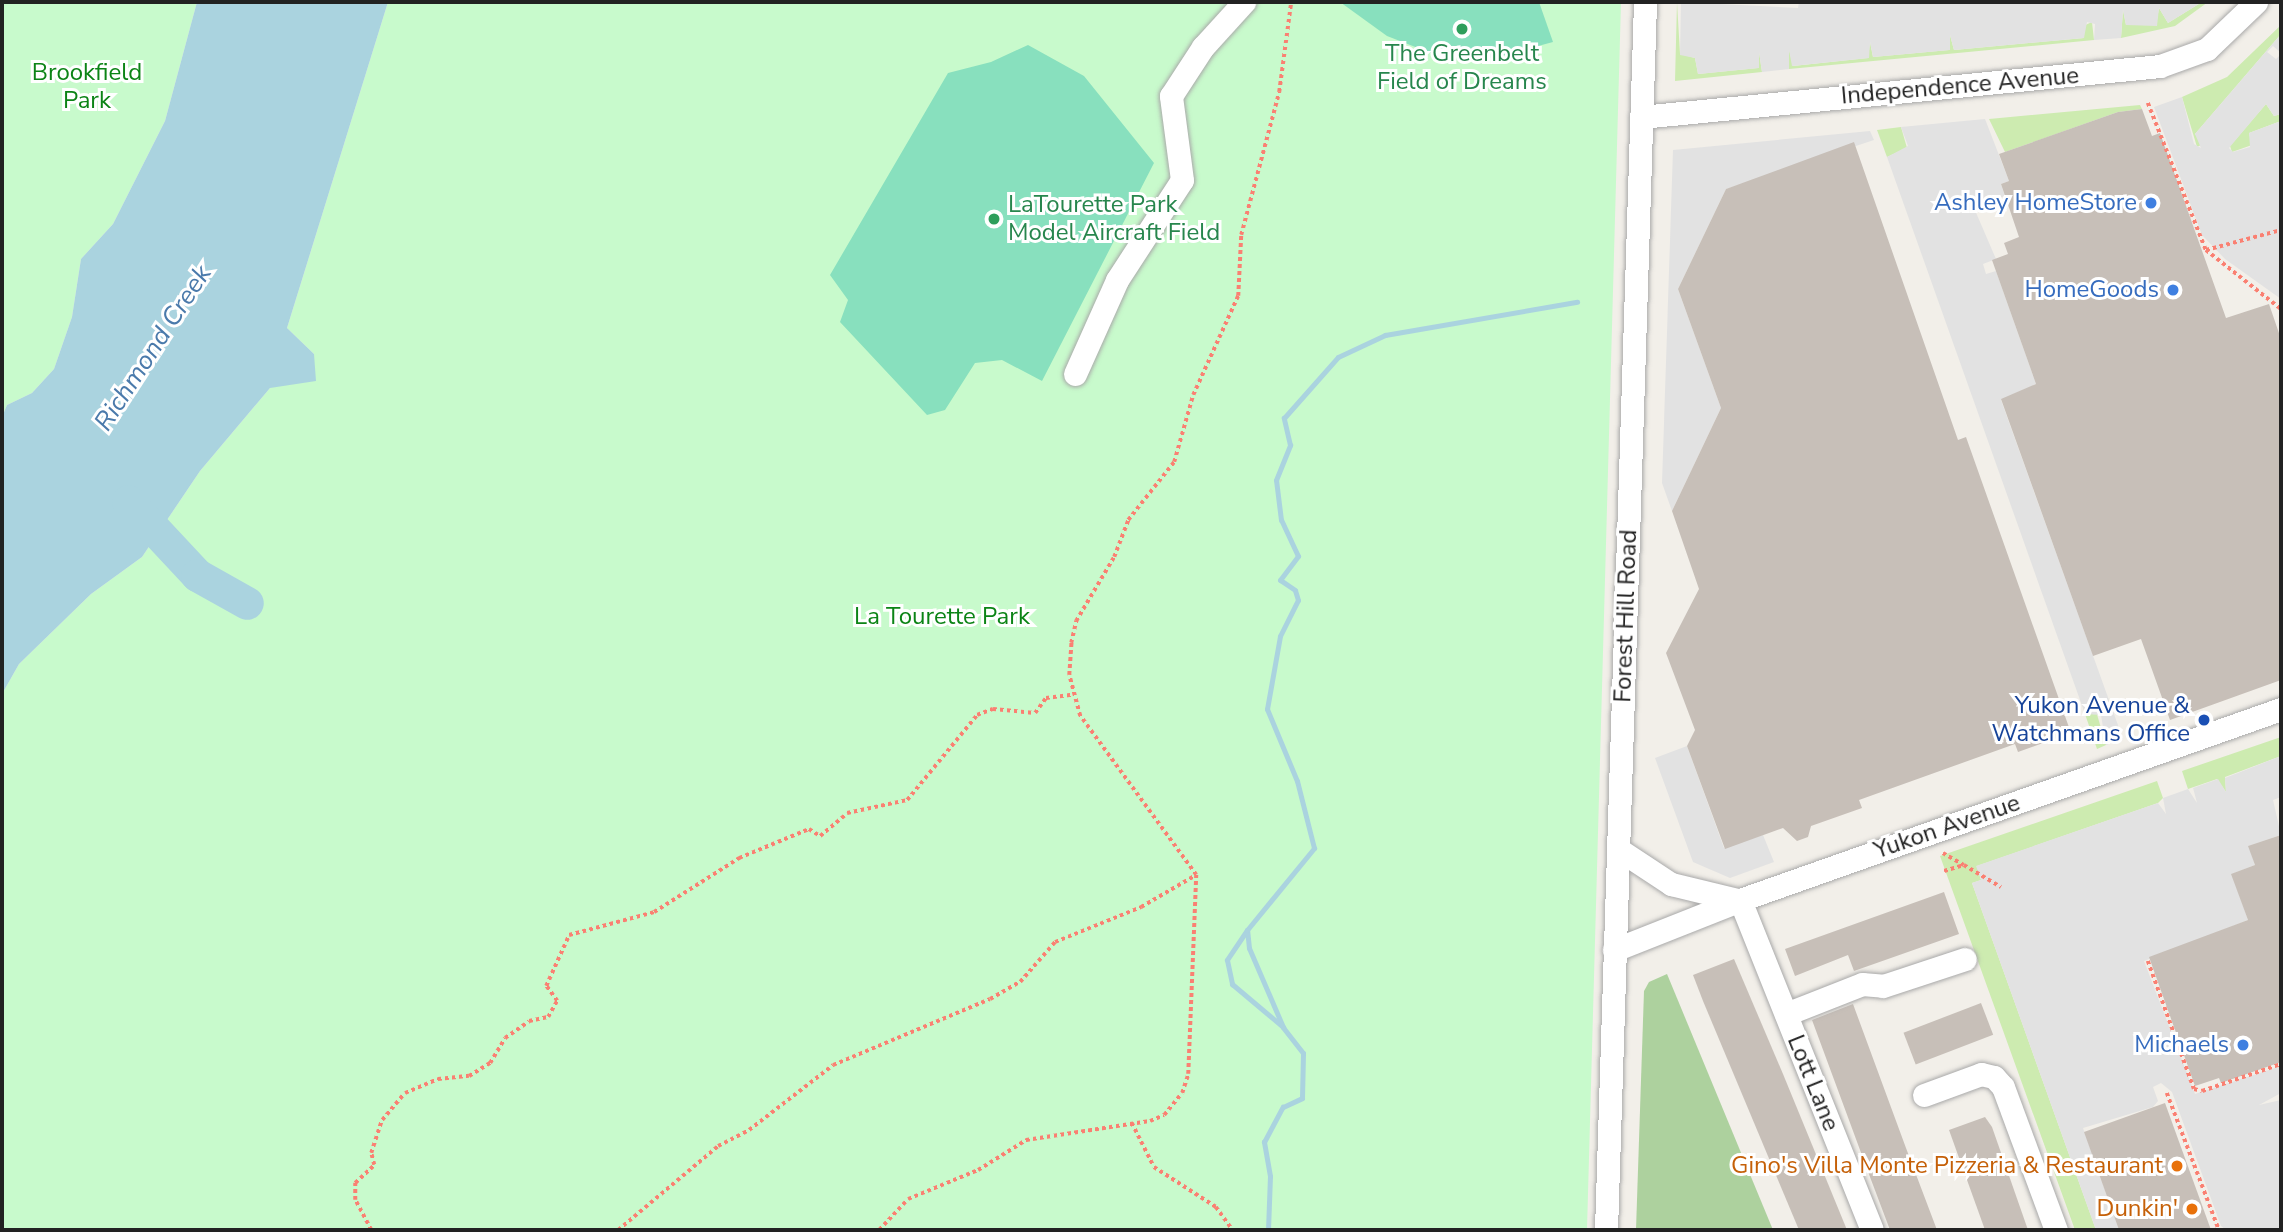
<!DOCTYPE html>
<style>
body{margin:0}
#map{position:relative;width:2283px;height:1232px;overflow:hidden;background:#f2efe9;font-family:"Nunito Sans",sans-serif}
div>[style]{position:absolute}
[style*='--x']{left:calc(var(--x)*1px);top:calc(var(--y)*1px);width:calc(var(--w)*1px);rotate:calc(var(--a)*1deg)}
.grass>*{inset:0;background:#cdebb0}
.forest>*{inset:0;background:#add19e}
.park>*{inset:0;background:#c8facc}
.pitch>*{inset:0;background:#88e0be}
.parking>*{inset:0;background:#e2e2e2}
.water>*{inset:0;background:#aad3df}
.stream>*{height:5px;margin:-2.5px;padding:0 2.5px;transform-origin:2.5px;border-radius:2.5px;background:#aad3df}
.river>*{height:33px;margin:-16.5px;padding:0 16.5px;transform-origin:16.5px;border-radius:16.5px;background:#aad3df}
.building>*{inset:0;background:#c7bfb8;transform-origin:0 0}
.path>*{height:3.5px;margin-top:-1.75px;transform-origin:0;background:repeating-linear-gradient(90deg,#fa8072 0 3.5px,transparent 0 7px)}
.roads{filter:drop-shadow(0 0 2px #a9a9a9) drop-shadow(0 0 2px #a9a9a9)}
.minor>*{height:23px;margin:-11.5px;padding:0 11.5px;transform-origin:11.5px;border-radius:11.5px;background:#fff}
.dots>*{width:19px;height:19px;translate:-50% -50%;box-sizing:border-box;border:4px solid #fff;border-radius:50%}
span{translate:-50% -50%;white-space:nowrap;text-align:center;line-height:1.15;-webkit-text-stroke:6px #fff;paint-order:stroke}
.leisure-label{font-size:24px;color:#27864d}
.left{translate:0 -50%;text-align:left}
.park-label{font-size:24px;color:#0c8416}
.street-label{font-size:24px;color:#222}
.shop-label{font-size:24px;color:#366cbe}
.right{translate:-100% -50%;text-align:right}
.transit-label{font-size:24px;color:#164399}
.food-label{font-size:24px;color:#c56008}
.water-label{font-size:26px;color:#4a7aab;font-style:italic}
.frame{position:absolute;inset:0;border:4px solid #222;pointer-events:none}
</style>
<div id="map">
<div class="grass">
<i style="clip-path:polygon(1677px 2px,1680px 54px,1695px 58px,1698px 74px,1758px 68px,1759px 52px,1762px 72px,1675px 81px)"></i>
<i style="clip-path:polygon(2202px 2px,2208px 2px,2175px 26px,2121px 38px,2123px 10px,2126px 25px,2156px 25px,2159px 8px,2168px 23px)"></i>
<i style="clip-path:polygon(2092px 22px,2094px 40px,1789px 69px,1789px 49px,1793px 66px,1868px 58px,1870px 42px,1873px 57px,1949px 50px,1950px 35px,1954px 50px,2084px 38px,2083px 26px)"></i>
<i style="clip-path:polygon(2281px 25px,2281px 34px,2195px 134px,2203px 144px,2197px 147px,2182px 97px,2227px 77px)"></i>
<i style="clip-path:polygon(2266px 104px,2274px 116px,2281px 114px,2281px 121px,2249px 133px,2252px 145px,2232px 152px,2230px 146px)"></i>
<i style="clip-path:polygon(2140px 105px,2142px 109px,2118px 112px,2005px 152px,1989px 119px)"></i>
<i style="clip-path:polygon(1901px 127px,1907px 148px,1887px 157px,1877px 130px)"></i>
<i style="clip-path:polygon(2096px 711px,2106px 745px,2097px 749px,2085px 714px)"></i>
<i style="clip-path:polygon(2281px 737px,2281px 756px,2225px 777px,2226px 792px,2217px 779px,2188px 789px,2182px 771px)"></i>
<i style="clip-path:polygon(2157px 781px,2163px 798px,2158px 803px,1977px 866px,1981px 880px,1972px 883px,2096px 1230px,2075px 1230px,1940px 856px)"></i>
</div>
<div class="forest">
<i style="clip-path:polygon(1667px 974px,1773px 1230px,1636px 1230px,1644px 991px,1649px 982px)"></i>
</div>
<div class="park">
<i style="clip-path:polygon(2px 2px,197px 2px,165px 121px,113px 224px,81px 259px,72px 317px,54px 369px,32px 393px,7px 405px,2px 417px)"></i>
<i style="clip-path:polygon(388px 2px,1621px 2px,1587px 1230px,2px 1230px,2px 694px,19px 664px,91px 594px,142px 557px,200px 471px,270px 388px,314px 354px,287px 328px)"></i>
</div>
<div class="pitch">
<i style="clip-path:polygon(1340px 2px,1539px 2px,1553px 42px,1494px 58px,1436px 55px,1387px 36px)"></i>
<i style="clip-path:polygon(1028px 45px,1084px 76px,1154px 163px,1042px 381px,1002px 360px,975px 363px,945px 410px,927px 415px,840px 322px,848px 300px,830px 275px,948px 73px,991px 62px)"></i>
</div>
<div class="parking">
<i style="clip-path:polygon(1681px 2px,1798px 8px,1799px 2px,2202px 2px,2168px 23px,2159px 8px,2157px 26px,2126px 25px,2123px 10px,2121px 38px,2094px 40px,2095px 24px,2087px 22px,2084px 38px,1954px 50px,1950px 35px,1950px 50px,1873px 57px,1870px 42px,1869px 58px,1792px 66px,1789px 50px,1789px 69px,1762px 72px,1759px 52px,1759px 68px,1698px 74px,1695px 58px,1680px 55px)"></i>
<i style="clip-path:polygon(2281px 34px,2281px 53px,2273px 46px,2267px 52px,2276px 59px,2281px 54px,2281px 114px,2274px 116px,2266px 104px,2229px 148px,2233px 152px,2250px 147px,2249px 133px,2281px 121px,2281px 299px,2225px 259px,2202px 235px,2154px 107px,2182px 97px,2194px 144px,2201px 148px,2195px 134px)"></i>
<i style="clip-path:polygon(1985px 119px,2009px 181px,2001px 184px,2005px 196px,1974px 208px,1996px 259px,1983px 264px,1986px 274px,1996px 271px,2036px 384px,2001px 400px,2123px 739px,2106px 745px,2101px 715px,2085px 714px,1887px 157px,1908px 146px,1901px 127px)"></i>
<i style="clip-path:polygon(1870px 131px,1874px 140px,1726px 189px,1678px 289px,1721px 408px,1672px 511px,1662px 483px,1673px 150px)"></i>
<i style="clip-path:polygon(1687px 746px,1724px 848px,1763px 835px,1774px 862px,1730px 878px,1693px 862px,1655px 758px)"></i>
<i style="clip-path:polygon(2281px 756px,2281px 797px,2273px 800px,2281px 835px,2249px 846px,2255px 865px,2232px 874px,2248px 920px,2144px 961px,2195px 1094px,2281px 1066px,2281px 1093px,2259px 1105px,2281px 1100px,2281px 1230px,2226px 1230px,2221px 1226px,2172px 1092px,2161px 1083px,2153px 1087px,2158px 1101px,2153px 1107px,2083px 1128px,2119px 1230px,2096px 1230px,1972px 883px,1981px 880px,1976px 866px,2158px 803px,2166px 814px,2163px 798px,2188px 789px,2197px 803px,2193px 788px,2218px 779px,2226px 792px,2225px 778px)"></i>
</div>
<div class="water">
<i style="clip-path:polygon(197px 2px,388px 2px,287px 328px,314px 354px,316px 381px,270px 388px,200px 471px,142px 557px,91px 594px,19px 664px,2px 694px,2px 417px,7px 405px,32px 393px,54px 369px,72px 317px,81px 259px,113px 224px,165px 121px)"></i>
</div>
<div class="stream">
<i style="--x:1247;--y:930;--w:36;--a:124"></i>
<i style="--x:1227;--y:960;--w:25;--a:78"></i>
<i style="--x:1232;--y:984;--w:67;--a:40.1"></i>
<i style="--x:1268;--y:1230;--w:54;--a:-87.9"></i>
<i style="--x:1270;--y:1176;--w:35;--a:-100"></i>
<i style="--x:1264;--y:1142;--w:40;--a:-62"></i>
<i style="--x:1283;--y:1107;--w:21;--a:-25"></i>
<i style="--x:1302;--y:1098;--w:45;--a:-88.7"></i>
<i style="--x:1303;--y:1053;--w:33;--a:-128"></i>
<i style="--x:1283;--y:1027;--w:86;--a:-113.3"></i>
<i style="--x:1249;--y:948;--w:18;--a:-96"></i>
<i style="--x:1247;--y:930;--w:106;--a:-50.7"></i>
<i style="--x:1314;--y:848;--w:69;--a:-104.2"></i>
<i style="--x:1297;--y:781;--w:78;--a:-112.6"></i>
<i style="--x:1267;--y:709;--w:74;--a:-79.9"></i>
<i style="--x:1280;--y:636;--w:40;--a:-63.4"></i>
<i style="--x:1298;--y:600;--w:10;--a:-107"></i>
<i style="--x:1295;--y:590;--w:18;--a:-146"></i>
<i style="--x:1280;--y:580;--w:30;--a:-53"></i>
<i style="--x:1298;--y:556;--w:40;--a:-115"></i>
<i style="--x:1281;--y:520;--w:40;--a:-97.1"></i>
<i style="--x:1276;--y:480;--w:38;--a:-68"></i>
<i style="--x:1290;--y:445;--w:28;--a:-103"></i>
<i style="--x:1284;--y:418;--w:81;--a:-48.5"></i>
<i style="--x:1338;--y:357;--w:52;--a:-25.1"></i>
<i style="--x:1385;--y:335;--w:195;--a:-9.8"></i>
</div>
<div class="river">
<i style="--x:128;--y:501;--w:101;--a:47"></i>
<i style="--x:197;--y:575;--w:57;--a:29.2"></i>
</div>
<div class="building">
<i style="clip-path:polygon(2142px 109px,2152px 136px,2160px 133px,2226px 318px,2269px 304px,2281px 339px,2281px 680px,2170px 720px,2141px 639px,2093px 656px,2001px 399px,2036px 384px,1992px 260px,2008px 254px,2004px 243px,2019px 237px,2001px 184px,2009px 181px,1999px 154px,2118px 112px)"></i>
<i style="clip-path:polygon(1854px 142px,1958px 440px,1966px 437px,2071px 733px,2018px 752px,2015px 744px,1859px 800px,1862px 808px,1811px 826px,1808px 837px,1797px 841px,1783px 828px,1725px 849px,1687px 746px,1695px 730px,1666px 653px,1699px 589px,1672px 511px,1721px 408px,1678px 289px,1726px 189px)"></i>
<i style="clip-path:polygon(2281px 835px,2281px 1062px,2221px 1083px,2219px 1078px,2195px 1086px,2149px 957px,2248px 920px,2231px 874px,2255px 865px,2248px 846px)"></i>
<i style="clip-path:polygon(1944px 892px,1959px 934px,1854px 971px,1848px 955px,1795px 976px,1785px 949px)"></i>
<i style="clip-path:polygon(1734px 959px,1783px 1074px,1847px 1230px,1799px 1230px,1703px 1001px,1693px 975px)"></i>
<i style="left:1981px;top:1003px;width:34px;height:83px;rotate:69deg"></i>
<i style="clip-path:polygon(1853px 1004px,1906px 1148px,1937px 1230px,1890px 1230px,1870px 1177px,1812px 1020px)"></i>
<i style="clip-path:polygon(2165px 1103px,2211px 1230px,2119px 1230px,2084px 1132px)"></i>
<i style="clip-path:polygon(1985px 1117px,1992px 1127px,2028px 1230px,1985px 1230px,1949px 1130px)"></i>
</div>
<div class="path">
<i style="--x:2148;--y:103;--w:158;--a:68.5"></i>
<i style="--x:2206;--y:250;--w:95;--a:38.2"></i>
<i style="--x:2206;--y:250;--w:78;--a:-14.9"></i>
<i style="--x:1943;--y:853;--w:24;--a:30"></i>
<i style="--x:1944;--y:871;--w:21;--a:-17"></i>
<i style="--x:1964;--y:865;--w:43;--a:30.7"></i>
<i style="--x:2148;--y:961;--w:136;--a:70.2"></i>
<i style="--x:2194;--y:1089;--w:8;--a:14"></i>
<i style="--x:2202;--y:1091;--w:83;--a:-18.9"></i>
<i style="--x:2167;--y:1093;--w:147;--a:69.2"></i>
<i style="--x:1132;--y:1123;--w:49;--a:63.4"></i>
<i style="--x:1154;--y:1167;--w:74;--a:32.8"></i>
<i style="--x:1216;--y:1207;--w:29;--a:54"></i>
<i style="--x:371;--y:1230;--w:34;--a:-118"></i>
<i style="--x:355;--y:1200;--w:17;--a:-90"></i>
<i style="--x:355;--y:1183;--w:26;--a:-43"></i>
<i style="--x:374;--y:1165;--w:12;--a:-104"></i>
<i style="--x:371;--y:1153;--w:35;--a:-72"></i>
<i style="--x:382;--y:1120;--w:35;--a:-50"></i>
<i style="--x:405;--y:1093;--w:36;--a:-23"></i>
<i style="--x:438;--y:1079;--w:31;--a:-6"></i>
<i style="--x:469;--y:1076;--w:25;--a:-32"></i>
<i style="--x:490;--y:1063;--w:29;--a:-59"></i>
<i style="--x:505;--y:1038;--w:29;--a:-35"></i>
<i style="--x:529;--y:1021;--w:19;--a:-12"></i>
<i style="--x:548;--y:1017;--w:18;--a:-61"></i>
<i style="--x:557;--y:1001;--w:19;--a:-126"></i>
<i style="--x:546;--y:986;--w:56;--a:-65.7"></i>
<i style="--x:569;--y:935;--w:88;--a:-15.1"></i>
<i style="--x:654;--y:912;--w:101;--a:-32.4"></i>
<i style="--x:739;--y:858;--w:76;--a:-22.5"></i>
<i style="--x:809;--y:829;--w:13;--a:32"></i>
<i style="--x:820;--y:836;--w:35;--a:-40"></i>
<i style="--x:847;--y:813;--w:61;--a:-12.2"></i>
<i style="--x:907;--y:800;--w:110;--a:-50.5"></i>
<i style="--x:977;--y:715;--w:17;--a:-21"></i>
<i style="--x:993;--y:709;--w:42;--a:5.4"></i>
<i style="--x:1035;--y:713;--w:19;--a:-54"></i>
<i style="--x:1046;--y:698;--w:26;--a:-7"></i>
<i style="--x:618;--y:1230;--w:131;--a:-40"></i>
<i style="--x:718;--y:1146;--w:35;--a:-27"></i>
<i style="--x:749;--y:1130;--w:106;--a:-37.7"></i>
<i style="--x:833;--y:1065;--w:170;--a:-22.8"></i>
<i style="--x:990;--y:999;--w:34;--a:-30"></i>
<i style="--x:1020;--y:982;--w:53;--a:-48.8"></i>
<i style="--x:1055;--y:942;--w:93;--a:-22.1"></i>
<i style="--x:1141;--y:907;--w:64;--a:-30.2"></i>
<i style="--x:879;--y:1230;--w:42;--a:-46.9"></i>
<i style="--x:908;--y:1199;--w:76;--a:-22.5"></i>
<i style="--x:978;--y:1170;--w:57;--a:-32"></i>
<i style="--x:1026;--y:1140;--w:125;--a:-8.7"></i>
<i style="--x:1150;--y:1121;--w:15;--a:-23"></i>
<i style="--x:1164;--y:1115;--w:28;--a:-51"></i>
<i style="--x:1182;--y:1093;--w:20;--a:-72"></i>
<i style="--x:1188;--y:1074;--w:199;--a:-87.7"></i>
<i style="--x:1196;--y:875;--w:197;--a:-126.1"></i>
<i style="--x:1080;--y:716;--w:42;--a:-105"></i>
<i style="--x:1069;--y:675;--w:32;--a:-86"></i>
<i style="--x:1071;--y:643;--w:23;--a:-77"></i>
<i style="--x:1076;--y:621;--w:74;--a:-59.3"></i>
<i style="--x:1114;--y:557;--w:40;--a:-69"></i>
<i style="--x:1128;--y:520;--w:74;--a:-51.6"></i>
<i style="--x:1174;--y:462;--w:70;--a:-74.2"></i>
<i style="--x:1193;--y:395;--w:109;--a:-65.6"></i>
<i style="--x:1238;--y:296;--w:61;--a:-87.2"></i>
<i style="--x:1241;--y:235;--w:148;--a:-75.1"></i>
<i style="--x:1279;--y:92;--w:91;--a:-82.4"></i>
</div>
<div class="roads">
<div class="minor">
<i style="--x:1641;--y:117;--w:521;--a:-5.61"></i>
<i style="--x:2160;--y:66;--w:50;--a:-19.9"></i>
<i style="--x:2207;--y:49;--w:68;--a:-43.8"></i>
<i style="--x:1075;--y:374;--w:103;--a:-65.9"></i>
<i style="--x:1117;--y:280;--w:119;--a:-57"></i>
<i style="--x:1182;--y:180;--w:85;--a:-97.5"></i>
<i style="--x:1171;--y:96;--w:59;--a:-56.9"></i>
<i style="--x:1203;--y:47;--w:61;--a:-47.7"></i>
<i style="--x:1618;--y:849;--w:64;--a:33.4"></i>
<i style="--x:1671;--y:884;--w:68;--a:13.6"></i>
<i style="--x:1740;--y:900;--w:355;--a:68.2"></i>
<i style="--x:1614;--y:950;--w:136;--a:-21.6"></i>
<i style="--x:1740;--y:900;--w:574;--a:-19.45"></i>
<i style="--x:1786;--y:1014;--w:82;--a:-21.5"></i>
<i style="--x:1862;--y:984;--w:21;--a:5"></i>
<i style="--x:1883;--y:986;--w:86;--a:-18.2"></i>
<i style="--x:1924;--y:1095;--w:61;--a:-20.2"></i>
<i style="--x:1981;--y:1074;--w:13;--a:13"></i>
<i style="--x:1994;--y:1077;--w:13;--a:48"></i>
<i style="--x:2003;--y:1087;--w:153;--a:69.7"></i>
<i style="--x:1606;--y:1230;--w:1229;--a:-88.18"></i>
</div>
</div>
<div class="dots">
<i style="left:1462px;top:29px;background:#2e9e5b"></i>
<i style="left:2151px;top:203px;background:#3f7fe0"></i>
<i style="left:994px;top:219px;background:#2e9e5b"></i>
<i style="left:2173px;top:290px;background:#3f7fe0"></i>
<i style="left:2204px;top:720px;background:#1a4fb4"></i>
<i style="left:2243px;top:1045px;background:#3f7fe0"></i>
<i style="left:2177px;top:1166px;background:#e8710a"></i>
<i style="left:2192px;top:1209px;background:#e8710a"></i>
</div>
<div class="leisure-label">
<span style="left:1462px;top:68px">The Greenbelt<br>Field of Dreams</span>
<span class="left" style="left:1008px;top:219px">LaTourette Park<br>Model Aircraft Field</span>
</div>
<div class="park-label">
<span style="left:87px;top:87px">Brookfield<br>Park</span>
<span style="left:942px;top:617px">La Tourette Park</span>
</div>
<div class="street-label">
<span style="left:1960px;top:86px;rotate:-5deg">Independence Avenue</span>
<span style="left:1626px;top:616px;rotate:-88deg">Forest Hill Road</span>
<span style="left:1947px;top:827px;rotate:-19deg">Yukon Avenue</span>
<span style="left:1813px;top:1083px;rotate:68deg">Lott Lane</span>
</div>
<div class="shop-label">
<span class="right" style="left:2137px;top:203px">Ashley HomeStore</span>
<span class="right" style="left:2159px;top:290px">HomeGoods</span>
<span class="right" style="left:2229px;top:1045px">Michaels</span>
</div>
<div class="transit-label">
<span class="right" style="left:2190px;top:720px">Yukon Avenue &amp;<br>Watchmans Office</span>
</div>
<div class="food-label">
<span class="right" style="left:2163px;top:1166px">Gino's Villa Monte Pizzeria &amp; Restaurant</span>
<span class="right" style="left:2178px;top:1209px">Dunkin'</span>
</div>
<div class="water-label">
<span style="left:153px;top:348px;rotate:-57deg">Richmond Creek</span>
</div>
<div class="frame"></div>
</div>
